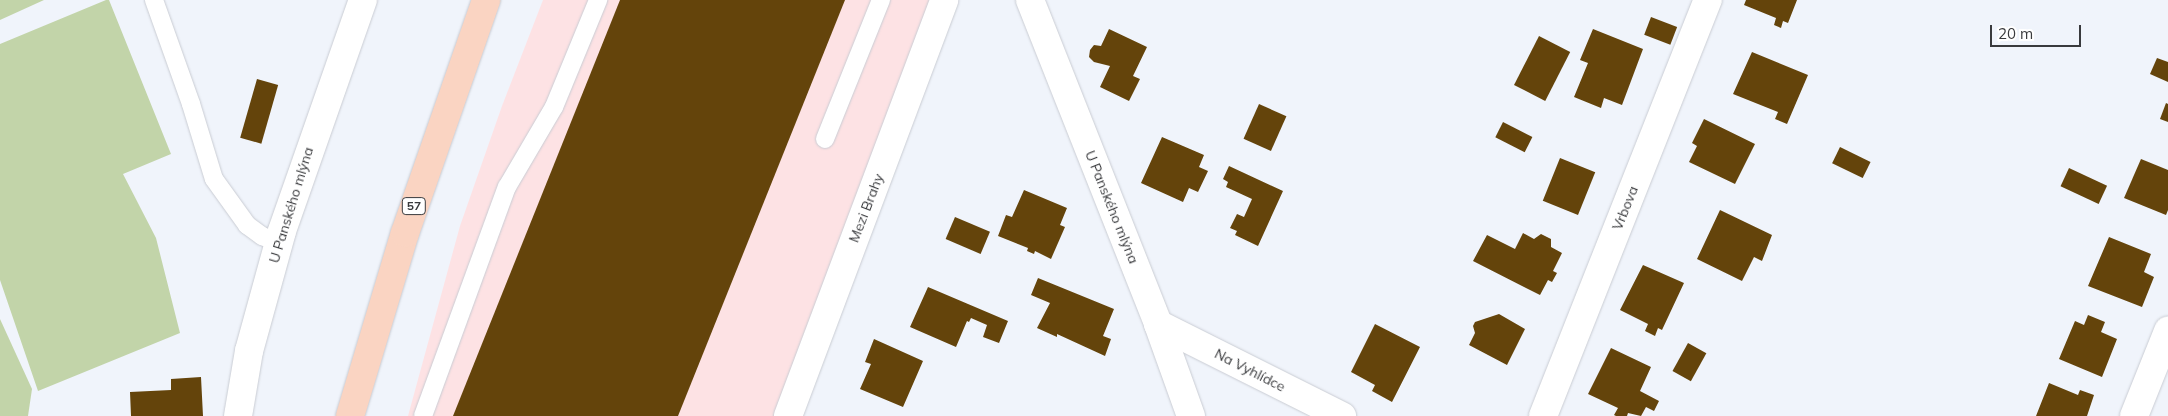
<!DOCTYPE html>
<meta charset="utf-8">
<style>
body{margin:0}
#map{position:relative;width:2168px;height:416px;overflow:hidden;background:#f0f4fb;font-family:Mulish,sans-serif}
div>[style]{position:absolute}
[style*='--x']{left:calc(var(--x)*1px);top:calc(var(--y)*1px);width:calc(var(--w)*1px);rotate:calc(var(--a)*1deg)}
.industrial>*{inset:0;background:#fde2e4}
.green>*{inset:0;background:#c2d4a9}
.building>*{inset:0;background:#64440b;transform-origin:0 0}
.roads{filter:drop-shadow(0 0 1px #c9ccd3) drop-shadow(0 0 1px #c9ccd3)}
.service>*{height:18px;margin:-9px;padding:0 9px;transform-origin:9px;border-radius:9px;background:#fff}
.minor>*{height:28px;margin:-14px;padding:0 14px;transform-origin:14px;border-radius:14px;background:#fff}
.primary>*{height:28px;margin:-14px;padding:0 14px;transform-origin:14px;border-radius:14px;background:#fad4c2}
span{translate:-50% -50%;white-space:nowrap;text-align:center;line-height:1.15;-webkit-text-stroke:5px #fff;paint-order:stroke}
.shield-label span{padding:1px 4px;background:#fff;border:1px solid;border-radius:4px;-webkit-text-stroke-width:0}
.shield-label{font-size:12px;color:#393a3d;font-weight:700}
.street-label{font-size:14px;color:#393a3d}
.scale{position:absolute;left:1990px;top:25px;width:91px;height:22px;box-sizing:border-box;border:2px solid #393a3d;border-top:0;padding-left:6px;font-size:15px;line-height:18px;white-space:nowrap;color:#393a3d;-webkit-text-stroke:4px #fff;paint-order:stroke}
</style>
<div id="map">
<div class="industrial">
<i style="clip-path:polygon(543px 0,933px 0,778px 416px,408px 416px,460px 226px,502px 106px)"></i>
</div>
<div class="green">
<i style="clip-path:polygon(0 0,44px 0,0 20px)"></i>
<i style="clip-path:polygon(106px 0,109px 0,171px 154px,123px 174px,156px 238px,180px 333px,38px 391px,0 280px,0 44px)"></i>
<i style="clip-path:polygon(0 319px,32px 389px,28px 416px,0 416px)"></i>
</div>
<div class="building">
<i style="clip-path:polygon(620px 0,845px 0,678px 416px,453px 416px)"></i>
<i style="clip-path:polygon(1746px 0,1797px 0,1788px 23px,1783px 21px,1781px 28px,1774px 25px,1776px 18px,1744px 5px)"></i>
<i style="left:1651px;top:17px;width:28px;height:19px;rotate:21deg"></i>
<i style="clip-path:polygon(1109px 29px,1147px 47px,1133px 76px,1140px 79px,1129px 101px,1100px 87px,1110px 66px,1094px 62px,1089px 57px,1090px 50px,1094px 45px,1101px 46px)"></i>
<i style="clip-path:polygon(1593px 29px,1643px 49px,1622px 105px,1604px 98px,1601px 108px,1574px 97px,1588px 63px,1580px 60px)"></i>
<i style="left:1539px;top:36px;width:35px;height:55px;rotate:27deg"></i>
<i style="clip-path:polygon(1752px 52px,1808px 75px,1787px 124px,1775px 119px,1778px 112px,1733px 94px)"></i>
<i style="clip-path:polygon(2157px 58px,2168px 62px,2168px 82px,2150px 74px)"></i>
<i style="left:257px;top:79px;width:22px;height:61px;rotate:16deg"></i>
<i style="clip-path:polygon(2166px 103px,2168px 104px,2168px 122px,2160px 119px)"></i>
<i style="left:1259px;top:104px;width:30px;height:38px;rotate:24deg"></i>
<i style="clip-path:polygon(1704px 119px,1755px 144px,1735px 184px,1689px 162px,1697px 146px,1692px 143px)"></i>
<i style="left:1503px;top:122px;width:33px;height:17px;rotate:27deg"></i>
<i style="clip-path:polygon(1162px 137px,1204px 155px,1199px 167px,1208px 171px,1198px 192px,1189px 188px,1183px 202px,1141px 183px)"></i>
<i style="left:1840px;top:147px;width:34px;height:18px;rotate:26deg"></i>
<i style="left:1560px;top:158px;width:38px;height:46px;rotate:22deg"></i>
<i style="clip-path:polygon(2141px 159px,2168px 170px,2168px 210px,2166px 215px,2124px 198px)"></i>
<i style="clip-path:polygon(1229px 166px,1283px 191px,1258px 246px,1235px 235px,1237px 231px,1230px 228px,1237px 214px,1244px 217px,1252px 199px,1226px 187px,1228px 182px,1223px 179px)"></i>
<i style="left:2069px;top:168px;width:42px;height:20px;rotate:25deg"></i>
<i style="clip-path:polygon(1024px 190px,1067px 208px,1060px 225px,1065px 227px,1051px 259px,1035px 251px,1034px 254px,1027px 251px,1028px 248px,998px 236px,1006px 215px,1012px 217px)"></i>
<i style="clip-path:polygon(1720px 210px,1772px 235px,1762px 261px,1754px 257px,1742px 281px,1697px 259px)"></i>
<i style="left:955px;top:217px;width:38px;height:24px;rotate:23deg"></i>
<i style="clip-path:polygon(1523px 233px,1534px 239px,1541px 234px,1551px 239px,1551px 247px,1562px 253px,1553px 271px,1557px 273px,1552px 282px,1548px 280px,1540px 295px,1473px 261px,1487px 235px,1515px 249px)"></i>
<i style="clip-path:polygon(2109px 237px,2151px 254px,2144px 272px,2154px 277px,2142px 307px,2088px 286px)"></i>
<i style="clip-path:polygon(1643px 265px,1684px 283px,1662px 330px,1658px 328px,1655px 336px,1645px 331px,1648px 324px,1620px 310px)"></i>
<i style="clip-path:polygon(1038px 278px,1114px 309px,1103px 336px,1111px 339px,1105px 356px,1057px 334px,1057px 337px,1037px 328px,1050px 303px,1031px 295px)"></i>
<i style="clip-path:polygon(928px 287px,1008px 321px,999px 343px,983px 337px,987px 325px,971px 318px,969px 322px,967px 321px,956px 347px,910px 327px)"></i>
<i style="clip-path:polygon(1499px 314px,1525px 329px,1507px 365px,1469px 345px,1475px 333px,1473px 326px,1475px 322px)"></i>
<i style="clip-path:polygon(2088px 315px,2105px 322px,2101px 332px,2117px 339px,2102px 377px,2059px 359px,2075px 321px,2084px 325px)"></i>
<i style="clip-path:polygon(1375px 324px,1420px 347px,1392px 402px,1372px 391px,1375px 385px,1351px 372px)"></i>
<i style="clip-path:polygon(874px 339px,923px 361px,903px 407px,860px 389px,871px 364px,865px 362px)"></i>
<i style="left:1688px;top:343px;width:21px;height:32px;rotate:29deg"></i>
<i style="clip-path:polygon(1611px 348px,1651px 367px,1640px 391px,1659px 401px,1654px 411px,1646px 407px,1641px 416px,1628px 413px,1627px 416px,1616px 416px,1614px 415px,1618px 408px,1588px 394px)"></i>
<i style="clip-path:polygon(201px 377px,203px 416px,131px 416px,130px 392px,171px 390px,171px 379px)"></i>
<i style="clip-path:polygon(2049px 383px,2078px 395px,2080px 390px,2094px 395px,2087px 416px,2036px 416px)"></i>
</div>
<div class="roads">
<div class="service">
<i style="--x:154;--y:0;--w:110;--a:70.4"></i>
<i style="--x:191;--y:104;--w:78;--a:73"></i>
<i style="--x:214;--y:179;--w:57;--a:54.3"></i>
<i style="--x:247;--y:225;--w:19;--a:36"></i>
<i style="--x:262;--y:236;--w:18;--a:22"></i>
<i style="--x:825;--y:139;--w:150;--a:-68.1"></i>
<i style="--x:423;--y:416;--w:244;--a:-69.9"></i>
<i style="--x:507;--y:187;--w:93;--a:-59.6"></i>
<i style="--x:554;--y:107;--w:116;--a:-67.6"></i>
</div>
<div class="minor">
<i style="--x:1030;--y:0;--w:348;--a:68.4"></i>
<i style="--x:1158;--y:324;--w:98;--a:70.3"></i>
<i style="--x:1158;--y:324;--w:206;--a:26.6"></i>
<i style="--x:238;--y:416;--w:66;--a:-80.4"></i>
<i style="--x:249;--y:351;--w:124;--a:-74.6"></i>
<i style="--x:282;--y:231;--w:245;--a:-70.7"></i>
<i style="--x:788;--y:416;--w:444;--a:-69.4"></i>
<i style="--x:1543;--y:416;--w:448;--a:-68.4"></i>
<i style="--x:2134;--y:416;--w:92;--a:-68.2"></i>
</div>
<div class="primary">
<i style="--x:350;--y:416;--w:191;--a:-73.3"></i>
<i style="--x:405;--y:233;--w:247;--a:-70.8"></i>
</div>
</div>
<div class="shield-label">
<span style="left:414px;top:206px">57</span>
</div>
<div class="street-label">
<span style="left:291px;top:205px;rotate:-73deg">U Panského mlýna</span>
<span style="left:1112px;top:207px;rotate:68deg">U Panského mlýna</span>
<span style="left:866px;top:208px;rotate:-69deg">Mezi Brahy</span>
<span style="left:1625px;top:208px;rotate:-68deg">Vrbova</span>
<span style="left:1250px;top:370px;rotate:27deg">Na Vyhlídce</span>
</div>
<div class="scale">20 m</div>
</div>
